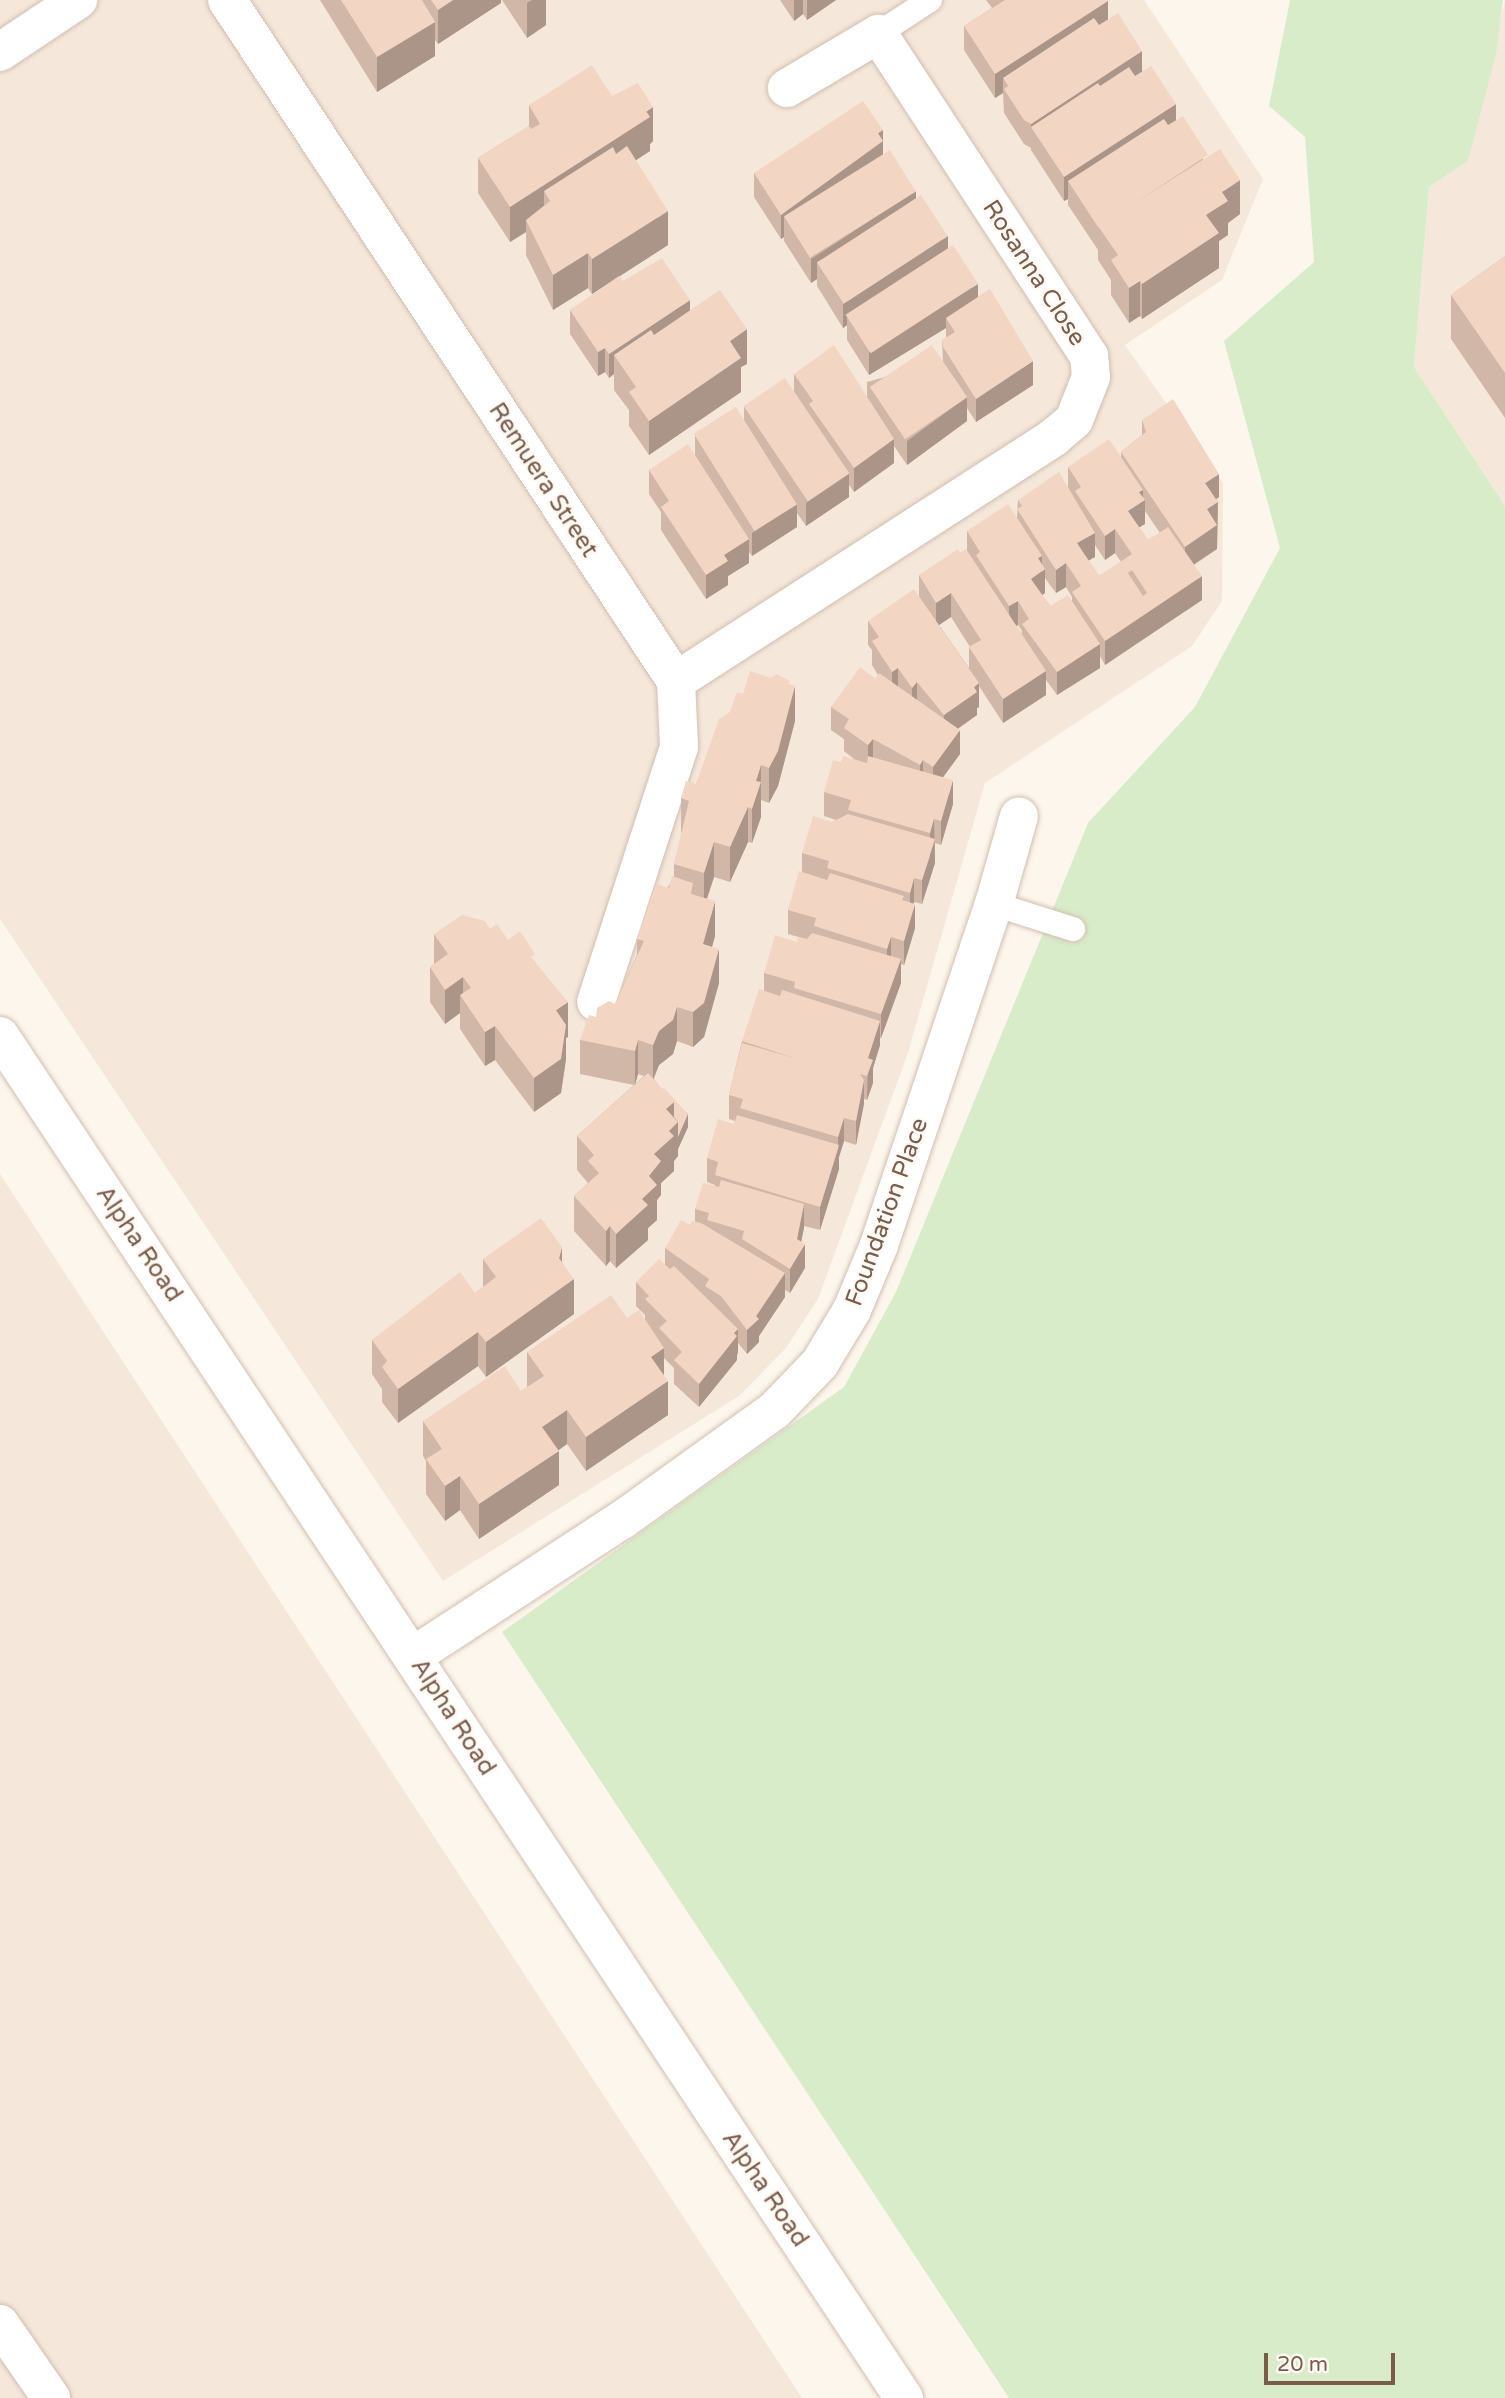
<!DOCTYPE html>
<style>
body{margin:0}
#map{position:relative;width:1505px;height:2398px;overflow:hidden;background:#fdf6ec;font-family:"Varela Round",sans-serif}
div>[style]{position:absolute}
[style*='--x']{left:calc(var(--x)*1px);top:calc(var(--y)*1px);width:calc(var(--w)*1px);rotate:calc(var(--a)*1deg)}
.residential>*{inset:0;background:#f5e8da}
.green>*{inset:0;background:#d8ecc9}
.roads{filter:drop-shadow(0 0 2px #d1beb0) drop-shadow(0 0 2px #d1beb0)}
.lane>*{height:24px;margin:-12px;padding:0 12px;transform-origin:12px;border-radius:12px;background:#fff}
.street>*{height:38px;margin:-19px;padding:0 19px;transform-origin:19px;border-radius:19px;background:#fff}
.secondary>*{height:38px;margin:-19px;padding:0 19px;transform-origin:19px;border-radius:19px;background:#fff}
.wall>*{inset:0;background:#d1b7a8}
.shaded-wall>*{inset:0;background:#aa9588}
.building>*{inset:0;background:#f3d5c3;transform-origin:0 0}
span{translate:-50% -50%;white-space:nowrap;text-align:center;line-height:1.15;-webkit-text-stroke:5px #fffaf3;paint-order:stroke}
.street-label{font-size:24px;color:#7a5c4d}
.scale{position:absolute;left:1264px;top:2353px;width:131px;height:32px;box-sizing:border-box;border:4px solid #7a5c4d;border-top:0;padding-left:9px;font-size:21px;line-height:24px;white-space:nowrap;color:#7a5c4d;-webkit-text-stroke:5px #fffaf3;paint-order:stroke}
</style>
<div id="map">
<div class="residential">
<i style="clip-path:polygon(0 0,1144px 0,1263px 179px,1222px 280px,1125px 345px,1223px 483px,1222px 601px,1192px 646px,985px 783px,908px 1053px,818px 1299px,786px 1348px,739px 1396px,443px 1581px,0 919px)"></i>
<i style="clip-path:polygon(1505px 0,1505px 506px,1414px 367px,1429px 187px,1468px 161px)"></i>
<i style="clip-path:polygon(0 1174px,802px 2398px,0 2398px)"></i>
</div>
<div class="green">
<i style="clip-path:polygon(1290px 0,1503px 0,1496px 54px,1468px 161px,1429px 187px,1414px 367px,1505px 506px,1505px 2398px,1009px 2398px,502px 1632px,844px 1387px,896px 1292px,1088px 823px,1195px 707px,1280px 548px,1224px 341px,1314px 262px,1305px 137px,1269px 106px)"></i>
</div>
<div class="roads">
<div class="lane">
<i style="--x:878;--y:34;--w:62;--a:-33.2"></i>
<i style="--x:994;--y:904;--w:83;--a:17.6"></i>
</div>
<div class="street">
<i style="--x:227;--y:0;--w:816;--a:56.6"></i>
<i style="--x:676;--y:681;--w:66;--a:87.4"></i>
<i style="--x:679;--y:747;--w:268;--a:108"></i>
<i style="--x:0;--y:52;--w:94;--a:-33.7"></i>
<i style="--x:676;--y:681;--w:450;--a:-32.8"></i>
<i style="--x:1054;--y:437;--w:26;--a:-40"></i>
<i style="--x:1074;--y:420;--w:46;--a:-68.4"></i>
<i style="--x:1091;--y:377;--w:21;--a:-95"></i>
<i style="--x:1089;--y:356;--w:385;--a:-123.2"></i>
<i style="--x:878;--y:34;--w:106;--a:149.3"></i>
<i style="--x:413;--y:1656;--w:249;--a:-33.1"></i>
<i style="--x:622;--y:1520;--w:188;--a:-35.7"></i>
<i style="--x:775;--y:1410;--w:65;--a:-46.2"></i>
<i style="--x:820;--y:1363;--w:62;--a:-58.9"></i>
<i style="--x:852;--y:1310;--w:70;--a:-67.4"></i>
<i style="--x:879;--y:1245;--w:360;--a:-71.4"></i>
<i style="--x:994;--y:904;--w:91;--a:-74.1"></i>
<i style="--x:0;--y:2324;--w:90;--a:55.4"></i>
</div>
<div class="secondary">
<i style="--x:0;--y:1036;--w:1635;--a:56.43"></i>
</div>
</div>
<div class="wall">
<i style="clip-path:polygon(320px 0,501px 0,501px 3px,438px 44px,435px 40px,435px 56px,377px 92px)"></i>
<i style="clip-path:polygon(502px 0,546px 0,546px 25px,527px 38px)"></i>
<i style="clip-path:polygon(780px 0,836px 0,807px 20px,803px 14px,794px 21px)"></i>
<i style="clip-path:polygon(986px 0,1108px 0,1108px 20px,1240px 214px,1228px 223px,1228px 235px,1219px 241px,1219px 268px,1142px 319px,1140px 316px,1129px 323px,1111px 295px,1111px 280px,1098px 260px,1098px 250px,1068px 205px,1068px 199px,1064px 201px,1031px 150px,1031px 148px,1024px 144px,1004px 113px,1003px 93px,995px 98px,964px 50px,964px 26px,992px 8px)"></i>
<i style="clip-path:polygon(612px 96px,653px 141px,650px 144px,650px 151px,636px 160px,668px 245px,592px 294px,588px 288px,553px 310px,526px 255px,526px 232px,510px 242px,478px 193px,478px 158px,529px 126px,529px 105px)"></i>
<i style="clip-path:polygon(883px 140px,883px 154px,916px 198px,1033px 385px,976px 422px,967px 408px,967px 421px,907px 465px,894px 446px,894px 463px,854px 492px,849px 485px,849px 497px,806px 526px,797px 513px,797px 527px,752px 556px,749px 552px,749px 563px,728px 576px,728px 585px,706px 599px,661px 530px,661px 512px,649px 494px,649px 470px,695px 455px,695px 435px,744px 420px,744px 406px,794px 392px,794px 374px,867px 397px,867px 382px,943px 361px,942px 340px,946px 338px,946px 328px,869px 375px,847px 340px,847px 325px,843px 328px,817px 286px,817px 279px,811px 283px,784px 241px,784px 237px,781px 239px,754px 197px,754px 173px)"></i>
<i style="clip-path:polygon(1505px 256px,1505px 418px,1451px 339px,1451px 295px)"></i>
<i style="clip-path:polygon(623px 281px,690px 310px,747px 364px,741px 367px,741px 392px,649px 455px,629px 426px,629px 410px,614px 390px,614px 374px,609px 378px,605px 372px,598px 376px,570px 334px,570px 310px)"></i>
<i style="clip-path:polygon(evenodd,1142px 420px,1219px 497px,1216px 499px,1218px 502px,1217px 549px,1194px 565px,1202px 600px,1105px 665px,1100px 656px,1100px 668px,1057px 695px,1046px 680px,1046px 695px,1003px 723px,979px 686px,979px 707px,977px 708px,977px 715px,958px 729px,960px 754px,943px 777px,953px 804px,941px 845px,935px 843px,935px 863px,922px 904px,914px 902px,914px 904px,915px 928px,904px 965px,901px 964px,901px 983px,881px 1038px,880px 1038px,880px 1045px,873px 1068px,873px 1083px,867px 1100px,864px 1099px,856px 1145px,844px 1141px,839px 1157px,839px 1169px,820px 1230px,804px 1226px,801px 1242px,805px 1268px,790px 1293px,785px 1290px,785px 1297px,759px 1336px,759px 1342px,747px 1354px,738px 1343px,737px 1360px,699px 1407px,674px 1384px,674px 1368px,664px 1358px,664px 1376px,668px 1415px,586px 1471px,567px 1444px,558px 1450px,559px 1485px,479px 1539px,460px 1510px,445px 1521px,426px 1494px,426px 1461px,423px 1456px,423px 1421px,521px 1391px,527px 1387px,527px 1352px,627px 1318px,645px 1319px,645px 1315px,636px 1306px,636px 1282px,665px 1265px,665px 1248px,690px 1225px,695px 1222px,695px 1209px,715px 1186px,715px 1185px,707px 1182px,707px 1158px,734px 1124px,735px 1121px,729px 1119px,729px 1095px,742px 1041px,764px 991px,764px 973px,797px 942px,806px 939px,788px 934px,788px 910px,802px 872px,802px 853px,832px 822px,836px 820px,824px 816px,824px 792px,841px 762px,854px 759px,844px 751px,844px 739px,831px 730px,831px 707px,876px 679px,878px 675px,872px 665px,872px 650px,868px 645px,868px 621px,919px 596px,919px 575px,960px 553px,967px 551px,967px 531px,1017px 517px,1018px 500px,1068px 487px,1068px 467px,1121px 458px,1121px 452px,1142px 435px,1142px 420px,1145px 511px,1160px 533px,1148px 540px,1139px 527px,1145px 524px,1145px 511px,1142px 420px,1095px 545px,1105px 560px,1115px 553px,1121px 562px,1099px 576px,1088px 560px,1095px 557px,1095px 545px,1142px 420px,1045px 578px,1056px 593px,1066px 587px,1072px 597px,1072px 603px,1050px 606px,1042px 595px,1045px 593px,1045px 578px,1142px 420px,951px 617px,970px 647px,969px 647px,969px 668px,939px 625px,951px 617px,1142px 420px,1018px 625px,1022px 631px,1022px 634px,1016px 626px,1018px 625px)"></i>
<i style="clip-path:polygon(evenodd,790px 685px,795px 721px,778px 786px,769px 803px,761px 800px,761px 817px,752px 843px,748px 842px,730px 882px,714px 877px,707px 899px,715px 936px,712px 947px,719px 983px,704px 1037px,693px 1047px,677px 1041px,673px 1054px,659px 1065px,654px 1079px,688px 1127px,678px 1149px,678px 1156px,674px 1161px,674px 1171px,661px 1183px,661px 1195px,657px 1200px,657px 1220px,648px 1228px,648px 1240px,616px 1268px,610px 1261px,606px 1266px,574px 1231px,574px 1196px,588px 1183px,577px 1170px,577px 1136px,634px 1085px,580px 1074px,580px 1040px,596px 1017px,615px 1004px,637px 955px,637px 939px,674px 877px,674px 864px,682px 833px,681px 832px,681px 798px,696px 784px,730px 712px,743px 694px,790px 685px,638px 1074px,644px 1076px,635px 1084px,638px 1074px)"></i>
<i style="clip-path:polygon(490px 929px,508px 940px,535px 962px,568px 1037px,566px 1038px,566px 1059px,561px 1093px,534px 1112px,495px 1060px,485px 1066px,460px 1029px,460px 1013px,445px 1024px,430px 1002px,430px 967px,434px 964px,434px 934px)"></i>
<i style="clip-path:polygon(483px 1259px,562px 1261px,574px 1314px,486px 1377px,478px 1366px,398px 1423px,382px 1402px,382px 1389px,372px 1374px,372px 1340px,475px 1293px,483px 1287px)"></i>
</div>
<div class="shaded-wall">
<i style="clip-path:polygon(453px 0,501px 0,501px 3px,438px 44px,438px 10px)"></i>
<i style="clip-path:polygon(532px 0,546px 0,546px 25px,527px 38px,527px 3px)"></i>
<i style="clip-path:polygon(794px 0,803px 0,803px 14px,794px 21px)"></i>
<i style="clip-path:polygon(807px 0,836px 0,807px 20px)"></i>
<i style="clip-path:polygon(1108px 1px,1108px 25px,1008px 86px,1003px 78px,1003px 93px,995px 98px,995px 74px)"></i>
<i style="clip-path:polygon(435px 22px,435px 56px,377px 92px,377px 57px)"></i>
<i style="clip-path:polygon(1142px 51px,1142px 74px,1031px 127px,1031px 148px,1031px 124px)"></i>
<i style="clip-path:polygon(1176px 104px,1176px 128px,1068px 181px,1068px 199px,1064px 201px,1064px 177px)"></i>
<i style="clip-path:polygon(653px 107px,653px 141px,650px 144px,650px 151px,550px 216px,550px 201px,544px 191px,544px 220px,526px 220px,526px 232px,510px 242px,510px 207px)"></i>
<i style="clip-path:polygon(883px 130px,883px 165px,784px 217px,784px 237px,781px 239px,781px 215px,878px 133px)"></i>
<i style="clip-path:polygon(1240px 180px,1240px 214px,1228px 223px,1228px 235px,1219px 241px,1219px 268px,1142px 319px,1142px 284px,1222px 192px)"></i>
<i style="clip-path:polygon(916px 191px,916px 215px,817px 262px,817px 279px,811px 283px,811px 259px)"></i>
<i style="clip-path:polygon(668px 211px,668px 245px,592px 294px,592px 259px)"></i>
<i style="clip-path:polygon(948px 236px,948px 260px,847px 316px,847px 325px,843px 328px,843px 304px)"></i>
<i style="clip-path:polygon(588px 253px,588px 288px,553px 310px,553px 275px)"></i>
<i style="clip-path:polygon(1140px 281px,1140px 316px,1129px 323px,1129px 288px)"></i>
<i style="clip-path:polygon(978px 284px,978px 308px,946px 318px,946px 328px,869px 375px,869px 352px)"></i>
<i style="clip-path:polygon(690px 300px,690px 324px,614px 355px,614px 374px,609px 378px,609px 354px)"></i>
<i style="clip-path:polygon(747px 329px,747px 364px,741px 367px,741px 392px,649px 455px,649px 421px,730px 341px)"></i>
<i style="clip-path:polygon(605px 348px,605px 372px,598px 376px,598px 352px)"></i>
<i style="clip-path:polygon(1033px 361px,1033px 385px,976px 422px,976px 399px)"></i>
<i style="clip-path:polygon(967px 397px,967px 421px,907px 465px,907px 441px)"></i>
<i style="clip-path:polygon(894px 439px,894px 463px,854px 492px,854px 468px)"></i>
<i style="clip-path:polygon(849px 474px,849px 497px,806px 526px,806px 503px)"></i>
<i style="clip-path:polygon(1219px 474px,1219px 497px,1205px 507px,1205px 483px)"></i>
<i style="clip-path:polygon(1143px 490px,1143px 501px,1145px 500px,1145px 524px,1128px 534px,1128px 511px,1139px 492px)"></i>
<i style="clip-path:polygon(1218px 502px,1217px 549px,1185px 570px,1185px 547px,1207px 509px)"></i>
<i style="clip-path:polygon(797px 504px,797px 527px,752px 556px,752px 533px)"></i>
<i style="clip-path:polygon(1115px 529px,1115px 553px,1105px 560px,1105px 536px)"></i>
<i style="clip-path:polygon(1095px 533px,1095px 557px,1077px 567px,1077px 543px)"></i>
<i style="clip-path:polygon(749px 539px,749px 563px,728px 576px,728px 585px,706px 599px,706px 575px,724px 555px)"></i>
<i style="clip-path:polygon(1042px 556px,1042px 572px,1045px 569px,1045px 593px,1031px 603px,1031px 579px,1038px 558px)"></i>
<i style="clip-path:polygon(1066px 563px,1066px 587px,1056px 593px,1056px 570px)"></i>
<i style="clip-path:polygon(1202px 576px,1202px 600px,1105px 665px,1105px 641px)"></i>
<i style="clip-path:polygon(951px 593px,951px 617px,936px 627px,936px 603px)"></i>
<i style="clip-path:polygon(1018px 601px,1018px 625px,1009px 630px,1009px 606px)"></i>
<i style="clip-path:polygon(1100px 644px,1100px 668px,1057px 695px,1057px 672px)"></i>
<i style="clip-path:polygon(898px 668px,898px 692px,892px 695px,892px 672px)"></i>
<i style="clip-path:polygon(1046px 671px,1046px 695px,1003px 723px,1003px 699px)"></i>
<i style="clip-path:polygon(917px 682px,917px 706px,912px 712px,912px 688px)"></i>
<i style="clip-path:polygon(979px 683px,979px 707px,977px 708px,977px 715px,944px 738px,944px 715px)"></i>
<i style="clip-path:polygon(795px 686px,795px 721px,778px 786px,769px 803px,769px 768px)"></i>
<i style="clip-path:polygon(960px 730px,960px 754px,933px 791px,933px 767px)"></i>
<i style="clip-path:polygon(873px 739px,873px 763px,868px 769px,868px 745px)"></i>
<i style="clip-path:polygon(923px 760px,923px 784px,920px 789px,920px 765px)"></i>
<i style="clip-path:polygon(761px 765px,761px 817px,752px 843px,752px 809px,756px 781px)"></i>
<i style="clip-path:polygon(953px 780px,953px 804px,941px 845px,941px 821px)"></i>
<i style="clip-path:polygon(748px 807px,748px 842px,730px 882px,730px 847px)"></i>
<i style="clip-path:polygon(934px 819px,935px 863px,922px 904px,922px 880px,930px 856px,930px 833px)"></i>
<i style="clip-path:polygon(714px 842px,714px 877px,704px 907px,704px 873px)"></i>
<i style="clip-path:polygon(914px 878px,914px 902px,910px 916px,910px 893px)"></i>
<i style="clip-path:polygon(715px 901px,715px 936px,703px 979px,703px 944px)"></i>
<i style="clip-path:polygon(915px 904px,915px 928px,904px 965px,904px 941px)"></i>
<i style="clip-path:polygon(891px 937px,891px 961px,887px 973px,887px 949px)"></i>
<i style="clip-path:polygon(719px 949px,719px 983px,704px 1037px,693px 1047px,693px 1012px)"></i>
<i style="clip-path:polygon(901px 959px,901px 983px,881px 1038px,881px 1014px)"></i>
<i style="clip-path:polygon(463px 977px,463px 999px,460px 995px,460px 1013px,445px 1024px,445px 990px)"></i>
<i style="clip-path:polygon(568px 1002px,568px 1037px,566px 1038px,566px 1059px,561px 1093px,534px 1112px,534px 1078px,556px 1010px)"></i>
<i style="clip-path:polygon(677px 1007px,677px 1041px,673px 1054px,659px 1065px,653px 1079px,653px 1045px,659px 1031px)"></i>
<i style="clip-path:polygon(880px 1021px,880px 1045px,873px 1068px,873px 1083px,867px 1100px,868px 1058px)"></i>
<i style="clip-path:polygon(495px 1026px,495px 1060px,485px 1066px,485px 1032px)"></i>
<i style="clip-path:polygon(638px 1040px,638px 1074px,635px 1085px,635px 1051px)"></i>
<i style="clip-path:polygon(864px 1080px,864px 1104px,856px 1145px,856px 1121px)"></i>
<i style="clip-path:polygon(674px 1102px,688px 1114px,688px 1127px,678px 1149px,678px 1156px,674px 1161px,674px 1171px,661px 1183px,661px 1195px,657px 1200px,657px 1220px,648px 1228px,648px 1240px,616px 1268px,616px 1234px,642px 1199px,666px 1109px)"></i>
<i style="clip-path:polygon(844px 1118px,844px 1141px,839px 1157px,839px 1169px,820px 1230px,820px 1207px,838px 1149px,838px 1137px)"></i>
<i style="clip-path:polygon(804px 1204px,804px 1228px,799px 1253px,805px 1244px,805px 1268px,790px 1293px,790px 1269px,797px 1239px)"></i>
<i style="clip-path:polygon(610px 1226px,610px 1261px,606px 1266px,606px 1231px)"></i>
<i style="clip-path:polygon(562px 1247px,562px 1282px,574px 1279px,574px 1314px,486px 1377px,486px 1342px,559px 1258px)"></i>
<i style="clip-path:polygon(785px 1273px,785px 1297px,759px 1336px,759px 1342px,747px 1354px,747px 1330px)"></i>
<i style="clip-path:polygon(738px 1329px,738px 1353px,737px 1354px,737px 1360px,699px 1407px,699px 1384px,734px 1333px)"></i>
<i style="clip-path:polygon(478px 1332px,478px 1366px,398px 1423px,398px 1389px)"></i>
<i style="clip-path:polygon(664px 1348px,664px 1382px,651px 1357px)"></i>
<i style="clip-path:polygon(668px 1381px,668px 1415px,586px 1471px,586px 1437px)"></i>
<i style="clip-path:polygon(567px 1410px,567px 1444px,544px 1461px,559px 1451px,559px 1485px,479px 1539px,479px 1504px,542px 1427px)"></i>
<i style="clip-path:polygon(460px 1476px,460px 1510px,445px 1521px,445px 1486px)"></i>
</div>
<div class="building">
<i style="clip-path:polygon(341px 0,422px 0,435px 22px,377px 57px)"></i>
<i style="clip-path:polygon(431px 0,453px 0,438px 10px)"></i>
<i style="clip-path:polygon(1005px 0,1108px 0,1108px 1px,995px 74px,964px 26px)"></i>
<i style="clip-path:polygon(1118px 13px,1142px 51px,1031px 124px,1024px 120px,1004px 89px,1008px 86px,1003px 78px,1094px 18px,1099px 25px)"></i>
<i style="clip-path:polygon(592px 65px,612px 96px,638px 83px,653px 107px,646px 111px,650px 117px,510px 207px,478px 158px,529px 126px,531px 129px,540px 124px,529px 105px)"></i>
<i style="clip-path:polygon(1151px 66px,1176px 104px,1064px 177px,1031px 127px,1098px 83px,1100px 86px,1129px 67px,1135px 76px)"></i>
<i style="clip-path:polygon(863px 101px,883px 130px,878px 133px,883px 141px,781px 215px,754px 173px)"></i>
<i style="clip-path:polygon(1183px 116px,1208px 155px,1098px 227px,1068px 181px,1164px 119px,1168px 125px)"></i>
<i style="clip-path:polygon(627px 146px,668px 211px,592px 259px,588px 253px,553px 275px,526px 220px,550px 201px,544px 191px,613px 147px,616px 154px)"></i>
<i style="clip-path:polygon(1220px 149px,1240px 180px,1222px 192px,1228px 201px,1206px 215px,1219px 233px,1142px 284px,1140px 281px,1129px 288px,1111px 260px,1118px 255px,1098px 226px)"></i>
<i style="left:890px;top:150px;width:49px;height:125px;rotate:58deg"></i>
<i style="left:921px;top:195px;width:49px;height:124px;rotate:57deg"></i>
<i style="left:953px;top:245px;width:46px;height:128px;rotate:57deg"></i>
<i style="clip-path:polygon(1505px 256px,1505px 373px,1451px 295px)"></i>
<i style="clip-path:polygon(662px 258px,690px 300px,609px 354px,605px 348px,598px 352px,570px 310px,619px 276px,623px 281px)"></i>
<i style="clip-path:polygon(990px 289px,1033px 361px,976px 399px,943px 347px,942px 340px,955px 332px,946px 318px)"></i>
<i style="clip-path:polygon(720px 290px,747px 329px,730px 341px,741px 358px,649px 421px,629px 392px,636px 387px,614px 355px,651px 330px,654px 335px)"></i>
<i style="clip-path:polygon(834px 345px,894px 439px,854px 468px,809px 404px,813px 401px,794px 374px)"></i>
<i style="left:932px;top:345px;width:63px;height:75px;rotate:56deg"></i>
<i style="left:785px;top:378px;width:115px;height:50px;rotate:56deg"></i>
<i style="clip-path:polygon(1173px 399px,1219px 474px,1205px 483px,1218px 502px,1207px 509px,1217px 525px,1185px 547px,1121px 452px,1146px 432px,1142px 420px)"></i>
<i style="left:736px;top:407px;width:115px;height:50px;rotate:58deg"></i>
<i style="clip-path:polygon(evenodd,1109px 439px,1143px 490px,1139px 492px,1145px 500px,1128px 511px,1148px 540px,1168px 527px,1202px 576px,1105px 641px,1072px 592px,1081px 586px,1066px 563px,1056px 570px,1017px 509px,1022px 506px,1018px 500px,1059px 472px,1095px 533px,1077px 543px,1099px 576px,1132px 554px,1115px 529px,1105px 536px,1075px 491px,1081px 487px,1068px 467px,1109px 439px,1132px 570px,1147px 593px,1143px 596px,1128px 573px,1132px 570px)"></i>
<i style="clip-path:polygon(688px 444px,749px 539px,724px 555px,728px 561px,706px 575px,661px 507px,669px 501px,649px 470px)"></i>
<i style="clip-path:polygon(1008px 504px,1042px 556px,1038px 558px,1045px 569px,1031px 579px,1050px 606px,1068px 595px,1100px 644px,1057px 672px,1022px 624px,1029px 619px,1018px 601px,1009px 606px,976px 555px,980px 552px,967px 531px)"></i>
<i style="clip-path:polygon(958px 549px,960px 553px,966px 549px,1046px 671px,1003px 699px,969px 647px,981px 640px,951px 593px,936px 603px,919px 575px)"></i>
<i style="clip-path:polygon(914px 589px,979px 683px,974px 687px,977px 692px,944px 715px,917px 682px,912px 688px,898px 668px,892px 672px,872px 641px,879px 637px,868px 621px)"></i>
<i style="clip-path:polygon(860px 667px,876px 679px,879px 673px,960px 730px,933px 767px,923px 760px,920px 765px,873px 739px,868px 745px,844px 728px,849px 719px,831px 707px)"></i>
<i style="clip-path:polygon(750px 671px,795px 686px,778px 751px,769px 768px,761px 765px,756px 781px,761px 782px,752px 809px,748px 807px,730px 847px,714px 842px,704px 873px,674px 864px,689px 801px,681px 798px,686px 781px,696px 784px,719px 719px,730px 712px,737px 692px,743px 694px)"></i>
<i style="clip-path:polygon(777px 674px,790px 681px,787px 684px,771px 678px)"></i>
<i style="clip-path:polygon(843px 756px,867px 763px,868px 756px,953px 780px,941px 821px,934px 819px,930px 833px,848px 810px,851px 800px,824px 792px,833px 760px,841px 762px)"></i>
<i style="clip-path:polygon(848px 814px,935px 839px,922px 880px,914px 878px,910px 893px,827px 868px,829px 861px,802px 853px,813px 816px,832px 822px)"></i>
<i style="clip-path:polygon(799px 871px,827px 880px,830px 873px,904px 896px,902px 900px,915px 904px,904px 941px,891px 937px,887px 949px,814px 926px,816px 918px,788px 910px)"></i>
<i style="clip-path:polygon(672px 876px,693px 883px,691px 894px,715px 901px,703px 944px,719px 949px,704px 1003px,693px 1012px,677px 1007px,673px 1020px,659px 1031px,653px 1045px,638px 1040px,635px 1051px,580px 1040px,589px 1015px,596px 1017px,597px 1008px,609px 1001px,615px 1004px,644px 941px,637px 939px,656px 884px,669px 888px)"></i>
<i style="clip-path:polygon(462px 915px,485px 921px,490px 929px,497px 924px,508px 940px,520px 931px,535px 954px,531px 957px,568px 1002px,556px 1010px,566px 1025px,561px 1059px,534px 1078px,495px 1026px,485px 1032px,460px 995px,471px 988px,463px 977px,445px 990px,430px 967px,448px 954px,434px 934px)"></i>
<i style="clip-path:polygon(812px 933px,901px 959px,881px 1014px,794px 988px,795px 982px,764px 973px,775px 935px,797px 942px,798px 937px,807px 939px)"></i>
<i style="clip-path:polygon(759px 989px,780px 996px,782px 990px,880px 1021px,868px 1058px,873px 1060px,867px 1076px,860px 1074px,864px 1080px,856px 1121px,844px 1118px,838px 1137px,740px 1108px,743px 1099px,729px 1095px,742px 1043px,798px 1059px,742px 1041px)"></i>
<i style="clip-path:polygon(648px 1073px,674px 1102px,666px 1109px,678px 1122px,669px 1131px,674px 1136px,654px 1154px,661px 1161px,649px 1176px,657px 1185px,642px 1199px,648px 1205px,616px 1234px,610px 1226px,606px 1231px,574px 1196px,599px 1173px,588px 1161px,594px 1155px,577px 1136px)"></i>
<i style="clip-path:polygon(664px 1088px,688px 1114px,678px 1137px,678px 1122px,674px 1117px,674px 1102px,662px 1089px)"></i>
<i style="clip-path:polygon(737px 1115px,839px 1145px,820px 1207px,715px 1175px,718px 1162px,707px 1158px,718px 1119px,734px 1124px)"></i>
<i style="clip-path:polygon(721px 1180px,804px 1204px,797px 1239px,805px 1244px,790px 1269px,742px 1239px,744px 1231px,707px 1220px,709px 1213px,695px 1209px,703px 1183px,719px 1187px)"></i>
<i style="clip-path:polygon(541px 1218px,562px 1247px,559px 1258px,574px 1279px,486px 1342px,478px 1332px,398px 1389px,382px 1367px,387px 1361px,372px 1340px,460px 1272px,475px 1293px,496px 1277px,483px 1259px)"></i>
<i style="clip-path:polygon(681px 1220px,690px 1225px,692px 1221px,701px 1223px,785px 1273px,756px 1316px,759px 1319px,747px 1330px,721px 1296px,705px 1286px,709px 1279px,665px 1248px)"></i>
<i style="clip-path:polygon(659px 1259px,670px 1269px,674px 1266px,738px 1329px,734px 1333px,737px 1336px,699px 1384px,674px 1360px,682px 1352px,659px 1328px,667px 1321px,645px 1299px,649px 1296px,636px 1282px)"></i>
<i style="clip-path:polygon(611px 1295px,627px 1318px,639px 1310px,664px 1348px,651px 1357px,668px 1381px,586px 1437px,567px 1410px,542px 1427px,559px 1451px,479px 1504px,460px 1476px,445px 1486px,426px 1459px,442px 1449px,423px 1421px,505px 1366px,521px 1391px,544px 1376px,527px 1352px)"></i>
</div>
<div class="street-label">
<span style="left:1034px;top:273px;rotate:57deg">Rosanna Close</span>
<span style="left:543px;top:480px;rotate:57deg">Remuera Street</span>
<span style="left:887px;top:1212px;rotate:-70deg">Foundation Place</span>
<span style="left:139px;top:1244px;rotate:56deg">Alpha Road</span>
<span style="left:453px;top:1717px;rotate:57deg">Alpha Road</span>
<span style="left:765px;top:2189px;rotate:56deg">Alpha Road</span>
</div>
<div class="scale">20 m</div>
</div>
